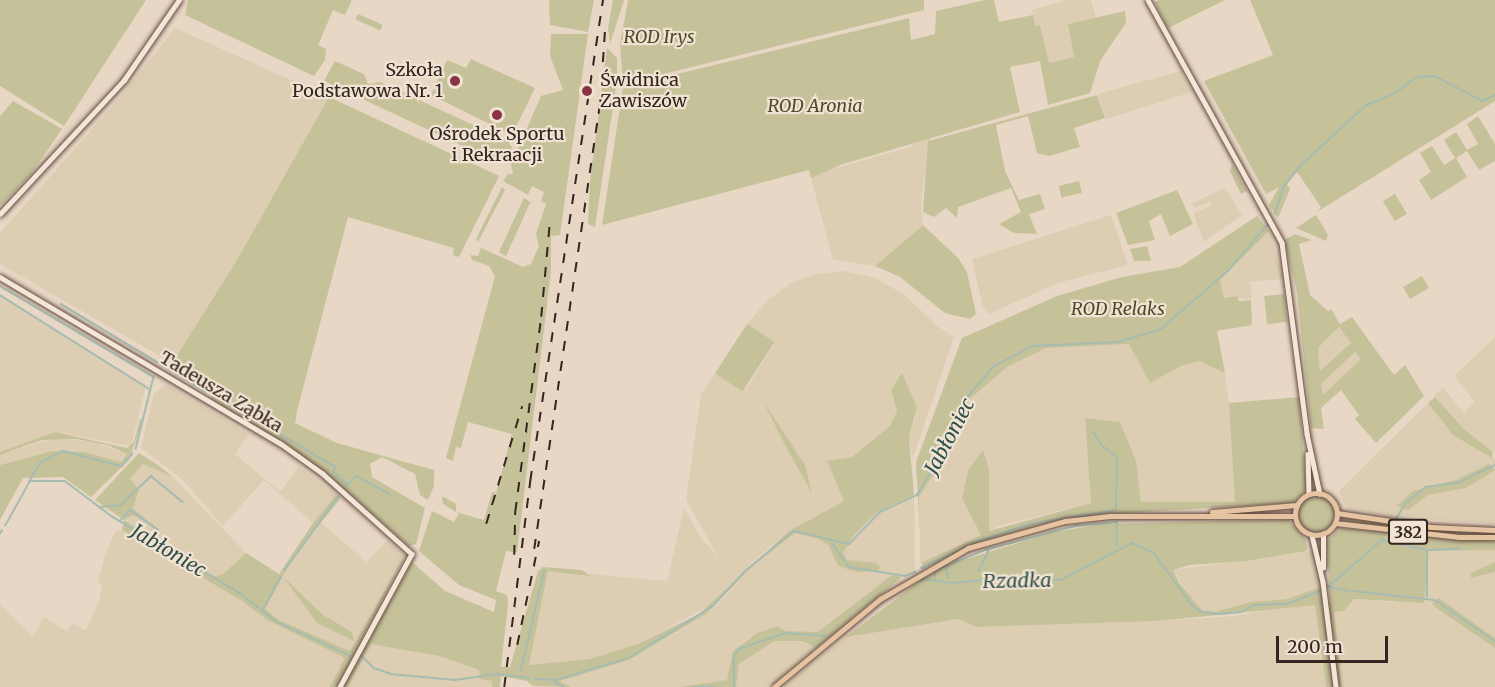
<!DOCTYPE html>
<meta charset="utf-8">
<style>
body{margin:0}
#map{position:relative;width:1495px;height:687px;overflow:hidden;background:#e8d7c5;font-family:Merriweather,serif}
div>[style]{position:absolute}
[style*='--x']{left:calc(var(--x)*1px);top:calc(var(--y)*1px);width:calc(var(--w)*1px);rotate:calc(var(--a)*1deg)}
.farmland>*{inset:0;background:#ddceb3}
.green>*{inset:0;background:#c5c29a;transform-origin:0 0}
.round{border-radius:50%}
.stream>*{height:1.5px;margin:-0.75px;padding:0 0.75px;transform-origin:0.75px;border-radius:0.75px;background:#a6bcb1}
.roads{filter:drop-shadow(0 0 2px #634b40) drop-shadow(0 0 2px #634b40)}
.secondary>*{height:4.5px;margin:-2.25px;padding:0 2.25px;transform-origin:2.25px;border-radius:2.25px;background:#f4e6d7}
.primary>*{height:5px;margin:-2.5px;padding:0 2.5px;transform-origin:2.5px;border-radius:2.5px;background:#e7c4a1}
.primary>.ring{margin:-2.5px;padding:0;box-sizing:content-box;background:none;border:5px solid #e7c4a1;border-radius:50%}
.rail>*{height:1.5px;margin-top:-0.75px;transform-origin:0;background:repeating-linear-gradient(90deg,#33251f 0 10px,transparent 0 20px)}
.dots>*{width:16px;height:16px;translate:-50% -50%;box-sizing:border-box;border:3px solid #f1e3d3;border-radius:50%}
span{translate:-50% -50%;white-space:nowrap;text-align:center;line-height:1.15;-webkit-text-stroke:4.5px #f1e3d3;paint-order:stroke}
.shield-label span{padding:2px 4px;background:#f1e3d3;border:2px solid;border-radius:4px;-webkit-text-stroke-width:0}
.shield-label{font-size:16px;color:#33251f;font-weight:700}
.park-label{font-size:18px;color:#4b4d28;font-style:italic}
.poi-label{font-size:18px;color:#33251f}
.right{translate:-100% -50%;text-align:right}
.left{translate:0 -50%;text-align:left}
.street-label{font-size:18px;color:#33251f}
.water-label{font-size:20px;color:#305149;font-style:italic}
.scale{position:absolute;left:1276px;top:636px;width:112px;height:27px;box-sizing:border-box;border:3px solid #33251f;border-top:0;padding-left:8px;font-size:18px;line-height:21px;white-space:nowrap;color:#33251f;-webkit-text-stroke:4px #f1e3d3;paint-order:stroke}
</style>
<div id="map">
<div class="farmland">
<i style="clip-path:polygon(1068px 0,1091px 0,1096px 18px,1068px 24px,1074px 57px,1048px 63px,1040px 26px,1035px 27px,1032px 10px)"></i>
<i style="clip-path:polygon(175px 28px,329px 97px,234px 265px,172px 363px,0 264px,0 233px,118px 100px)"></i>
<i style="clip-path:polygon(1180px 71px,1192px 92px,1106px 119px,1098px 94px)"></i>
<i style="clip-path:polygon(930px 138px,921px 204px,923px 225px,875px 266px,833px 260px,811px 178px,814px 174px,911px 147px,912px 143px)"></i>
<i style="clip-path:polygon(1225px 188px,1242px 215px,1204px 242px,1193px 213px,1212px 205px,1210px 202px,1194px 208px,1192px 203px)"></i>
<i style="clip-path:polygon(1111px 215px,1128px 265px,1058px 283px,989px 314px,983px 307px,972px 259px)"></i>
<i style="clip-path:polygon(1269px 231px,1284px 279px,1250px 282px,1252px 299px,1223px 298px,1220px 280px)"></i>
<i style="clip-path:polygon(844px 271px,875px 278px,905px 295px,937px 326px,954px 337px,913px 458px,909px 437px,916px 416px,899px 380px,891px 390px,897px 411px,890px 426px,852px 457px,827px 461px,844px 501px,789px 531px,754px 560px,714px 603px,638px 644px,590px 659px,529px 665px,548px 570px,667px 581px,684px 508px,702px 539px,718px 557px,686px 500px,701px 394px,715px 374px,746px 389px,775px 343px,747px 324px,768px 300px,791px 283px,816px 274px)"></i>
<i style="clip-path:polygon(0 297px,146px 385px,131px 446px,55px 432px,0 452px)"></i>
<i style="clip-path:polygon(1340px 326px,1351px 343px,1320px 372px,1318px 348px)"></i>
<i style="clip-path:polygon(1495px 337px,1495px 453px,1463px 428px,1434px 396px,1443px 387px,1464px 413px,1475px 402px,1454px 376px)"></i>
<i style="clip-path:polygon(1129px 344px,1150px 383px,1181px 366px,1199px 361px,1225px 373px,1233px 437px,1235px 502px,1141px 502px,1136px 461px,1085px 419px,1091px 503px,999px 526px,921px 564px,919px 497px,940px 465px,970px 399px,1007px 367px,1046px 348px)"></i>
<i style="clip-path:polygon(1356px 351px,1361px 359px,1323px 396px,1321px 384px)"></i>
<i style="clip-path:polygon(167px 385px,249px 434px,235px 454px,280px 492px,299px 466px,336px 495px,313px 523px,264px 480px,223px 526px,182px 479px,141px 448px,154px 393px)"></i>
<i style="clip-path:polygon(1428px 403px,1453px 435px,1495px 459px,1495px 524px,1393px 517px,1346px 508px,1339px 491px)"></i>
<i style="clip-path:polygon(51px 439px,92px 441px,127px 454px,121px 462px,84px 452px,52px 451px,0 465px,0 455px)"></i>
<i style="clip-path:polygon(143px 464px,173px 477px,246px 553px,222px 575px,214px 576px,124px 520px,133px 515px,155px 527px,133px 507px,139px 489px,130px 479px)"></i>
<i style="clip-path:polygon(914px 495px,915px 570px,902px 577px,892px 575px,818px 633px,786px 631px,777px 626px,757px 633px,741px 644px,727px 680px,720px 682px,678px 687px,571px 687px,560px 681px,629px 660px,688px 626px,715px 607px,754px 565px,795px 533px,819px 539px,829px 546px,835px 559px,877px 512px)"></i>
<i style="clip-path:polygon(320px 522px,367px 562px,387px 540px,405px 556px,350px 652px,279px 620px,264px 609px,295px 554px)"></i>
<i style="clip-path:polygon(122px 530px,242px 601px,267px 620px,346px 658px,330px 687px,0 687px,0 604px,33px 636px,44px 617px,66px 631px,73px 623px,85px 631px,99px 602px,102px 587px,98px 580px,106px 553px,115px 532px)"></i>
<i style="clip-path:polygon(1495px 550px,1495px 638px,1439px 598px,1461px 624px,1495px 648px,1495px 687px,1342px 687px,1333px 612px,1344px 611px,1354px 599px,1396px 602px,1426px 583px,1429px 551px)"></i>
<i style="clip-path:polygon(1314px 551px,1321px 587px,1287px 599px,1250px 602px,1215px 612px,1202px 610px,1194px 603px,1173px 570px)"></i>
<i style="clip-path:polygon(1302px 604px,1315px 605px,1326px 687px,783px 687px,846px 637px,870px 631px,958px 619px,976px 627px,1158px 621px,1234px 616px)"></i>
<i style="clip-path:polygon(785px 639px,803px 641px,816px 648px,770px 687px,736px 687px,739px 664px,744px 659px,774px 641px)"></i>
<i style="clip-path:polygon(371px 644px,439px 656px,479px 670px,492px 681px,492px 687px,347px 687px)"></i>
</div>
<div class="green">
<i style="clip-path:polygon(0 0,146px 0,64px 126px,0 86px)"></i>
<i style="clip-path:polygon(188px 0,352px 0,345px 15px,333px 10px,318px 45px,326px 49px,325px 60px,314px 76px,185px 15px)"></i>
<i style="clip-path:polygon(549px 0,594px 0,588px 32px,550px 25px)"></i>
<i style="clip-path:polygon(613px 0,624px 0,610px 44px,608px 28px)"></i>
<i style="clip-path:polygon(628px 0,924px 0,924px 10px,623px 84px,620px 45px)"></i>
<i style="clip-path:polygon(985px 0,994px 0,999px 22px,1033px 15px,1035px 26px,1040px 25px,1049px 63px,1074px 57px,1068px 24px,1125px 11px,1126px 23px,1100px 61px,1090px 93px,1048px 105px,1040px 61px,1010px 67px,1020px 112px,843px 164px,811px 178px,809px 170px,602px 225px,623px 87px,909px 18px,911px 40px,924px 37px,935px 34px,936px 11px)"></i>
<i style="clip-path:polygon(1159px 0,1225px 0,1168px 28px,1155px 2px)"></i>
<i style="clip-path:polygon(1250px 0,1495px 0,1495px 101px,1317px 212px,1321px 207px,1297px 172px,1287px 184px,1290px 189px,1278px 218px,1269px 205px,1279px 187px,1266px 194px,1204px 81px,1273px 55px)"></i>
<i style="left:358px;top:14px;width:27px;height:6px;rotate:24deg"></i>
<i style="clip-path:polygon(551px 34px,588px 34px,560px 235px,551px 236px,551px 271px,517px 552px,506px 551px,496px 591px,507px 595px,508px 604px,501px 667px,510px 667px,538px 571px,543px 567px,582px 570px,590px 576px,548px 571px,529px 665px,590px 659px,638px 644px,699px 614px,789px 531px,844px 501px,827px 461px,852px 457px,890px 426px,897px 411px,891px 390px,902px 373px,917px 407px,909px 437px,914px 495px,877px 512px,852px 538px,843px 553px,847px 560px,876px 563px,880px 567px,878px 571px,857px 572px,838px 566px,829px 546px,819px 539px,795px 533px,754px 565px,706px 614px,629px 660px,560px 681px,571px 687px,533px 686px,527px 681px,501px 676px,500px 687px,492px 687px,492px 681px,480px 679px,479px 670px,439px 656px,371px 644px,347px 687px,330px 687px,345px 658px,267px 620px,242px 601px,122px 530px,124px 520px,95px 500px,139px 453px,155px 463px,173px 477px,143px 464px,130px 479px,139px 489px,133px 508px,159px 530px,133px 515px,124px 520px,214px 576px,222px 575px,246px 553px,279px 574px,313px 523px,336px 495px,341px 498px,295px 554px,265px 609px,279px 620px,350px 651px,405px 556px,351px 660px,356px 663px,412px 562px,445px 591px,494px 612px,496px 600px,459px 585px,419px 551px,432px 511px,454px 522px,459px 514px,443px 504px,442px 496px,456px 504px,456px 512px,484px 520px,492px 492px,496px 493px,512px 434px,468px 422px,461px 448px,456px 447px,453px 461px,446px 458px,495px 276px,489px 266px,472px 260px,470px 255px,478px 256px,481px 248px,523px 267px,531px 264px,539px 246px,536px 234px,546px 204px,541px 201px,544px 192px,532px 186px,528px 195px,503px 181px,508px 174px,513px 174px,511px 165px,541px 96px,563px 90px,550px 56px)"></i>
<i style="clip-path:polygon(607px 48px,617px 58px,617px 80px,595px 227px,588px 224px,590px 181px)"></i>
<i style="clip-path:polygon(471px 59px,535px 88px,512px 135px,431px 95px,447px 60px,466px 68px)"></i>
<i style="clip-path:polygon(335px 61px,364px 74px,368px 84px,380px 82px,508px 141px,512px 148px,507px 160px,499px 163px,324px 81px)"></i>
<i style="clip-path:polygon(1097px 95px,1105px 118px,1074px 128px,1080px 147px,1049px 156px,1037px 153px,1028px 116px,996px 125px,1005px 171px,1019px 200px,1040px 194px,1045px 209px,1029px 214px,1037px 234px,1014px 233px,999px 224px,1021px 212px,1011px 188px,958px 207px,957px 218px,946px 208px,934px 217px,923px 212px,928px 141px)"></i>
<i style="clip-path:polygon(329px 97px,499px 176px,459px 257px,453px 255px,454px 248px,348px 217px,297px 411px,295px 423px,337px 443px,434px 470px,434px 486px,428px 500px,420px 495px,415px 474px,382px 457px,370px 464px,372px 477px,425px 508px,416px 544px,409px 546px,325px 472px,211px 399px,215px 389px,172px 363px,234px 265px)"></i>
<i style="clip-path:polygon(13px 101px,62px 129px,31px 174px,0 206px,0 116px)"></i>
<i style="clip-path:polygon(1478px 116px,1495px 144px,1495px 161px,1479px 170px,1467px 151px,1456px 158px,1467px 177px,1431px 200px,1419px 180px,1431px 172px,1420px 153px,1432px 146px,1444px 165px,1455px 158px,1444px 140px,1456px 132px,1467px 150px,1478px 144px,1467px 124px)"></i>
<i style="clip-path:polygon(1232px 164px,1247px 191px,1241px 194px,1230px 171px)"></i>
<i style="left:1079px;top:181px;width:12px;height:21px;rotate:76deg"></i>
<i style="clip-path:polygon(502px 187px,505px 190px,478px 242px,476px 239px)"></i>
<i style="clip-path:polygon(1177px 190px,1193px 224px,1170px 236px,1161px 214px,1149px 221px,1155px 240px,1128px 245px,1116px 213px)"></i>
<i style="left:1395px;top:194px;width:23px;height:14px;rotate:59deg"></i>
<i style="clip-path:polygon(524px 198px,533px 204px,530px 203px,506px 256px,499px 252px)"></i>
<i style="clip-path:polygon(1316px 215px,1328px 235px,1326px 241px,1296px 228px)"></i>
<i style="clip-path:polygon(1257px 216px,1269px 231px,1220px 280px,1224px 298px,1237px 296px,1239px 301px,1251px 300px,1252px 325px,1217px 331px,1225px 373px,1199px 361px,1181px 366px,1150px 383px,1129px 344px,1046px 348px,1007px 367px,970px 399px,940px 465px,919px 497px,921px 563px,981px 535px,962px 498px,968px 471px,983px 450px,989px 469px,989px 531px,1091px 503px,1085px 418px,1120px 422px,1136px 461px,1141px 502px,1235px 502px,1229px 403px,1299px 397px,1306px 488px,1304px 492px,1292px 503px,1110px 514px,1055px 521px,976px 543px,922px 570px,916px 462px,962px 338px,1057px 296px,1122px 277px,1180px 267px)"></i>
<i style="clip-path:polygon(923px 225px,958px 258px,967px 272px,976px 314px,970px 319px,945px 313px,900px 277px,875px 266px)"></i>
<i style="clip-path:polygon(evenodd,1295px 234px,1312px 240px,1299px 244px,1310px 295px,1328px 311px,1331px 309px,1340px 324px,1352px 317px,1394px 375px,1405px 365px,1424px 396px,1376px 443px,1355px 419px,1359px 415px,1341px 390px,1321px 408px,1324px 429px,1311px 428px,1297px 292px,1284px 240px,1295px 234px,1339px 327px,1351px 343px,1320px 371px,1318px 348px,1339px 327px,1295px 234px,1355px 352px,1361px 359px,1323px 395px,1321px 384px,1355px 352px)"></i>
<i style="clip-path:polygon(1147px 246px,1151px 261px,1134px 261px,1130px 249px)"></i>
<i style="left:1422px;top:276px;width:14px;height:22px;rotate:60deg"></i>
<i style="left:1284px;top:294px;width:28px;height:20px;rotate:84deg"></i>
<i style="left:747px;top:324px;width:33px;height:59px;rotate:33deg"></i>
<i style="clip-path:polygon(1435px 397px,1463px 428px,1493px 452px,1492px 458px,1453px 435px,1428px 403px)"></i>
<i style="clip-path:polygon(763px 401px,805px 465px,812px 493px,788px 451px)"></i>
<i style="clip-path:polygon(140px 419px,143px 420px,129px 460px,91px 497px,63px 477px,23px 478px,0 520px,0 465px,52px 451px,84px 452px,121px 462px,127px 454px,107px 445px,77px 439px,42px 440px,0 455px,0 452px,55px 432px,127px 448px,134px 442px)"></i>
<i style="clip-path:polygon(1489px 464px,1495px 470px,1466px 488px,1428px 495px,1408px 510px,1397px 506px,1413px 491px,1456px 480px)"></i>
<i class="round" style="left:1298px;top:496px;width:36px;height:36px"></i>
<i style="clip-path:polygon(1341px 516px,1423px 528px,1495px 535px,1409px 530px,1340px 521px)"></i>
<i style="clip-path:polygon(1288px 520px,1306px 539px,1307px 551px,1246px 561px,1190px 565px,1173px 570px,1180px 584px,1202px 610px,1215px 612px,1250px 602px,1287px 599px,1321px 587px,1323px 603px,1330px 602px,1327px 541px,1341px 528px,1495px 541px,1495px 550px,1429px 551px,1424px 603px,1354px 599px,1344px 611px,1334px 612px,1342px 687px,1326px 687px,1315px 605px,1158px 621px,976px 627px,958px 619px,846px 637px,925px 577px,960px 561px,1051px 533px,1102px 524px)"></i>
<i style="clip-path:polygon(1495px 562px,1495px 572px,1471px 578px,1471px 573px)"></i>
<i style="clip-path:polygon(892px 575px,902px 577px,816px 648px,803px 641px,774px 641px,739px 664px,736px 687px,678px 687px,727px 680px,733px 651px,757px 633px,777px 626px,786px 631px,818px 632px)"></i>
<i style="clip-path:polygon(284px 578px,323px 615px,352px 632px,354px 641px,317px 623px)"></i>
<i style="clip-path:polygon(1439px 598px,1495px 638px,1495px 648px,1435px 607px,1432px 603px)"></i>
</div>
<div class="stream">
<i style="--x:1275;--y:214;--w:28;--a:-73"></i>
<i style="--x:1283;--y:187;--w:27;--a:-51"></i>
<i style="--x:1300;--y:166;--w:88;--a:-42.7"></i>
<i style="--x:1365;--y:106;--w:33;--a:-23"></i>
<i style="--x:1395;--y:93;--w:27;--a:-36"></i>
<i style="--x:1417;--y:77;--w:18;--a:-3"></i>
<i style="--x:1435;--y:76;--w:54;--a:27.5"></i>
<i style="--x:1483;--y:101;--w:13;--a:-27"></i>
<i style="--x:0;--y:286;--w:179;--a:30.6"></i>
<i style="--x:154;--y:377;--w:74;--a:104"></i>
<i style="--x:0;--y:295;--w:176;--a:32.2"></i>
<i style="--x:61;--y:304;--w:170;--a:31.1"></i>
<i style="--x:228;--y:403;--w:126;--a:30.7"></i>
<i style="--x:336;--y:467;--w:5;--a:112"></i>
<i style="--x:334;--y:472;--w:19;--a:43"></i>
<i style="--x:29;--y:482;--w:22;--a:-60"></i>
<i style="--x:40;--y:463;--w:26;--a:-28"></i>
<i style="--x:63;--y:451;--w:61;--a:14.3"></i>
<i style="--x:122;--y:466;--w:16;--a:-50"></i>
<i style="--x:347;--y:486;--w:13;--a:-48"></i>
<i style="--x:356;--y:476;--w:38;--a:28"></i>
<i style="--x:100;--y:507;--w:21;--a:-5"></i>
<i style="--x:121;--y:505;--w:42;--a:-44"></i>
<i style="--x:151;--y:476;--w:41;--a:39.1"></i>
<i style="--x:1396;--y:519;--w:19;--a:-58"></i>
<i style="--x:1406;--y:503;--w:26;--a:-39"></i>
<i style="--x:1426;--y:487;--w:34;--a:-8"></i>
<i style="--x:1460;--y:482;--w:39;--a:-26"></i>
<i style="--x:121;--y:520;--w:13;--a:-48"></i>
<i style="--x:130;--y:510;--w:35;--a:35"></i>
<i style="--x:5;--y:526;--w:51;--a:-60.9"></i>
<i style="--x:30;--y:481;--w:35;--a:0"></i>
<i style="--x:65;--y:481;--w:60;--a:36.9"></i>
<i style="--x:113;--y:517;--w:149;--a:31"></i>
<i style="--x:241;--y:594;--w:46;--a:37.9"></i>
<i style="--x:277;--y:622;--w:81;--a:24.7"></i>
<i style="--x:0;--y:534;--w:4;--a:-63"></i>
<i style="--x:1389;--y:541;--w:10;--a:-53"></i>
<i style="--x:833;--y:544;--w:28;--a:55"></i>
<i style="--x:849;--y:567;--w:57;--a:9.1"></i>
<i style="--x:905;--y:576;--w:11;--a:-22"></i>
<i style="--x:947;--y:567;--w:11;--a:85"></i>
<i style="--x:921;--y:568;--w:63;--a:-25.3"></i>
<i style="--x:978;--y:541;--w:55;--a:-18.1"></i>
<i style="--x:1030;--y:524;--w:87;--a:-9.2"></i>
<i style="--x:1116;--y:510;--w:53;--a:-88.9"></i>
<i style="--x:1117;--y:457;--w:19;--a:-144"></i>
<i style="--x:1102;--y:446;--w:17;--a:-123"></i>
<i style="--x:284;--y:571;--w:92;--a:-53.9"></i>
<i style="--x:978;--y:572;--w:25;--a:-64"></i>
<i style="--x:920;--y:579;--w:31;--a:7"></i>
<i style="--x:951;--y:583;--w:56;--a:-5.1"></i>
<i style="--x:1007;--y:578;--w:54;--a:2.1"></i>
<i style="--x:1061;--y:580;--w:80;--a:-27.5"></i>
<i style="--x:1132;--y:543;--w:24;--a:24"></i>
<i style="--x:1154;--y:553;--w:66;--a:53.7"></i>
<i style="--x:1193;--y:606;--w:11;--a:34"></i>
<i style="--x:1202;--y:612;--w:17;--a:7"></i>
<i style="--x:1219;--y:614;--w:22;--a:-5"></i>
<i style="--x:1241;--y:612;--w:16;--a:-27"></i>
<i style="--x:1255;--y:605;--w:33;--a:-2"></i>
<i style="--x:1288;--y:604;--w:37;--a:-22"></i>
<i style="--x:935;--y:581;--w:10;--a:-90"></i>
<i style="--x:935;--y:571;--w:54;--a:-22.8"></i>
<i style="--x:985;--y:550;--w:93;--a:-14.9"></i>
<i style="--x:1075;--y:526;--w:42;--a:-5.4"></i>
<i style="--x:1117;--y:522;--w:25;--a:90"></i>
<i style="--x:1328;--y:587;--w:72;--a:-41"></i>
<i style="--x:1382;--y:540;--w:46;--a:12.5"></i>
<i style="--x:1427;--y:550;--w:32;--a:-2"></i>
<i style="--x:1330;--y:587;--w:20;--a:11"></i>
<i style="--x:1354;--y:591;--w:81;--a:6.3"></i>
<i style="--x:1435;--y:600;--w:73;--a:34.3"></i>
<i style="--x:1427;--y:597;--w:46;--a:-90"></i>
<i style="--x:262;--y:611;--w:38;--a:-61"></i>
<i style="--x:362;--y:656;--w:17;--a:45"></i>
<i style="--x:374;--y:668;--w:18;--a:19"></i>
<i style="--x:391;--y:674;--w:64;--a:5.4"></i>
<i style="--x:455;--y:680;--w:42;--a:-8.1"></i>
<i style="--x:497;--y:674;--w:32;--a:7"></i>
<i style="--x:521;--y:670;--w:102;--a:-76.9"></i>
<i style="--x:535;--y:679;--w:21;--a:3"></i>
<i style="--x:556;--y:680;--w:76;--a:-16.8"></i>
<i style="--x:629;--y:658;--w:99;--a:-31.8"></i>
<i style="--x:713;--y:606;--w:47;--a:-47.6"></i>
<i style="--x:745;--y:571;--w:63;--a:-39.2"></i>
<i style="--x:794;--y:531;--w:57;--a:13.3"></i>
<i style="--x:849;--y:544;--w:45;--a:-45.9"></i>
<i style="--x:880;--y:512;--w:41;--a:-24.7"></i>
<i style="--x:917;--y:495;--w:60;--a:-58.7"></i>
<i style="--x:948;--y:444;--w:47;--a:-68.9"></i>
<i style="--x:965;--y:400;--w:45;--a:-49.5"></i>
<i style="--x:994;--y:366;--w:44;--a:-27.1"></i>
<i style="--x:1033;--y:346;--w:86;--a:-2.7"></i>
<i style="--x:1119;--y:342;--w:44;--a:-17.2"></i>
<i style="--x:1161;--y:329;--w:89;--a:-40.9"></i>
<i style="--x:1228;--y:271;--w:62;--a:-49.6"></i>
<i style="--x:554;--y:682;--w:11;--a:27"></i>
<i style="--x:693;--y:687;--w:21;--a:0"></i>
<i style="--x:734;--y:687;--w:31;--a:-90"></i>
<i style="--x:734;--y:656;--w:9;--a:-54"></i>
<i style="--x:739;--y:649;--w:50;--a:-18.8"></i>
<i style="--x:786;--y:633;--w:40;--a:4.3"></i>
</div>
<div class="roads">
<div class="secondary">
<i style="--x:1148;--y:0;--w:277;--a:61.1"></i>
<i style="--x:1282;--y:243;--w:193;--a:82.5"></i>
<i style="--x:1307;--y:434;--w:61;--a:77.8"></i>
<i style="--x:0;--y:214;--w:183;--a:-47.2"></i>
<i style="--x:124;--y:80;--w:97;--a:-55.5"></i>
<i style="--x:0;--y:277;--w:326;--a:30.7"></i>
<i style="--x:280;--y:443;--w:52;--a:35.5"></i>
<i style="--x:322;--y:473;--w:121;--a:42"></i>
<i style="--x:412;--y:554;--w:151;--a:118.4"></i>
<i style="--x:1308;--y:454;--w:40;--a:88.6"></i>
<i style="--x:1312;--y:535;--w:48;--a:76.8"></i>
<i style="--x:1323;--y:582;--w:106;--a:82.9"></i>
<i style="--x:1323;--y:568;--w:34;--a:-90"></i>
</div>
<div class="primary">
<i class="ring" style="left:1295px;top:493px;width:37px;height:37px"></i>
<i style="--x:1212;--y:512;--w:85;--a:-4.7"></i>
<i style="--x:1337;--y:513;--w:95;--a:8.5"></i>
<i style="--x:1431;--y:527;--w:64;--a:2.7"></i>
<i style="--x:1335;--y:523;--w:125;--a:6.4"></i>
<i style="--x:1459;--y:537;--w:36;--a:0"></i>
<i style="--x:774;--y:687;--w:138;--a:-39.7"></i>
<i style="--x:880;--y:599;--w:102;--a:-30.1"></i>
<i style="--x:968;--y:548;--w:101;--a:-15.6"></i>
<i style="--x:1065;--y:521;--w:45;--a:-6.3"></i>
<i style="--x:1110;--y:516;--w:185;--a:0"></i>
</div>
</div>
<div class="rail">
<i style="--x:486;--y:524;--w:123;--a:-73"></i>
<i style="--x:534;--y:549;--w:452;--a:-81.6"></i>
<i style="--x:600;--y:102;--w:75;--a:-86.2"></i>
<i style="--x:514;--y:555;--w:43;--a:-88.7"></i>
<i style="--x:515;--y:512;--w:197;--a:-82.4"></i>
<i style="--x:541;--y:317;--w:99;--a:-84.8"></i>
<i style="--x:517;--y:645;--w:106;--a:-78.1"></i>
<i style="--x:504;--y:687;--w:208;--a:-82.8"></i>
<i style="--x:530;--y:481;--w:487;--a:-81.4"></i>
</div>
<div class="dots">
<i style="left:455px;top:81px;background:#893445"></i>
<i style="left:587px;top:91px;background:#893445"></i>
<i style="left:497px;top:115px;background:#893445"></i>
</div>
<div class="shield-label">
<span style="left:1408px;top:532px">382</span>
</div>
<div class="park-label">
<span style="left:659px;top:37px">ROD Irys</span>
<span style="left:815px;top:106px">ROD Aronia</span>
<span style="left:1118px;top:309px">ROD Relaks</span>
</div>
<div class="poi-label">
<span class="right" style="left:443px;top:81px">Szkoła<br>Podstawowa Nr. 1</span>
<span class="left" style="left:600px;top:91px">Świdnica<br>Zawiszów</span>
<span style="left:497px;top:145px">Ośrodek Sportu<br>i Rekraacji</span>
</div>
<div class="street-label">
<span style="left:221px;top:392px;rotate:31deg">Tadeusza Ząbka</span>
</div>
<div class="water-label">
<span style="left:949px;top:436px;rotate:-62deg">Jabłoniec</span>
<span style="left:169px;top:550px;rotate:31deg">Jabłoniec</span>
<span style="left:1017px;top:580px;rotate:-1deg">Rzadka</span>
</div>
<div class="scale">200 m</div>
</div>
